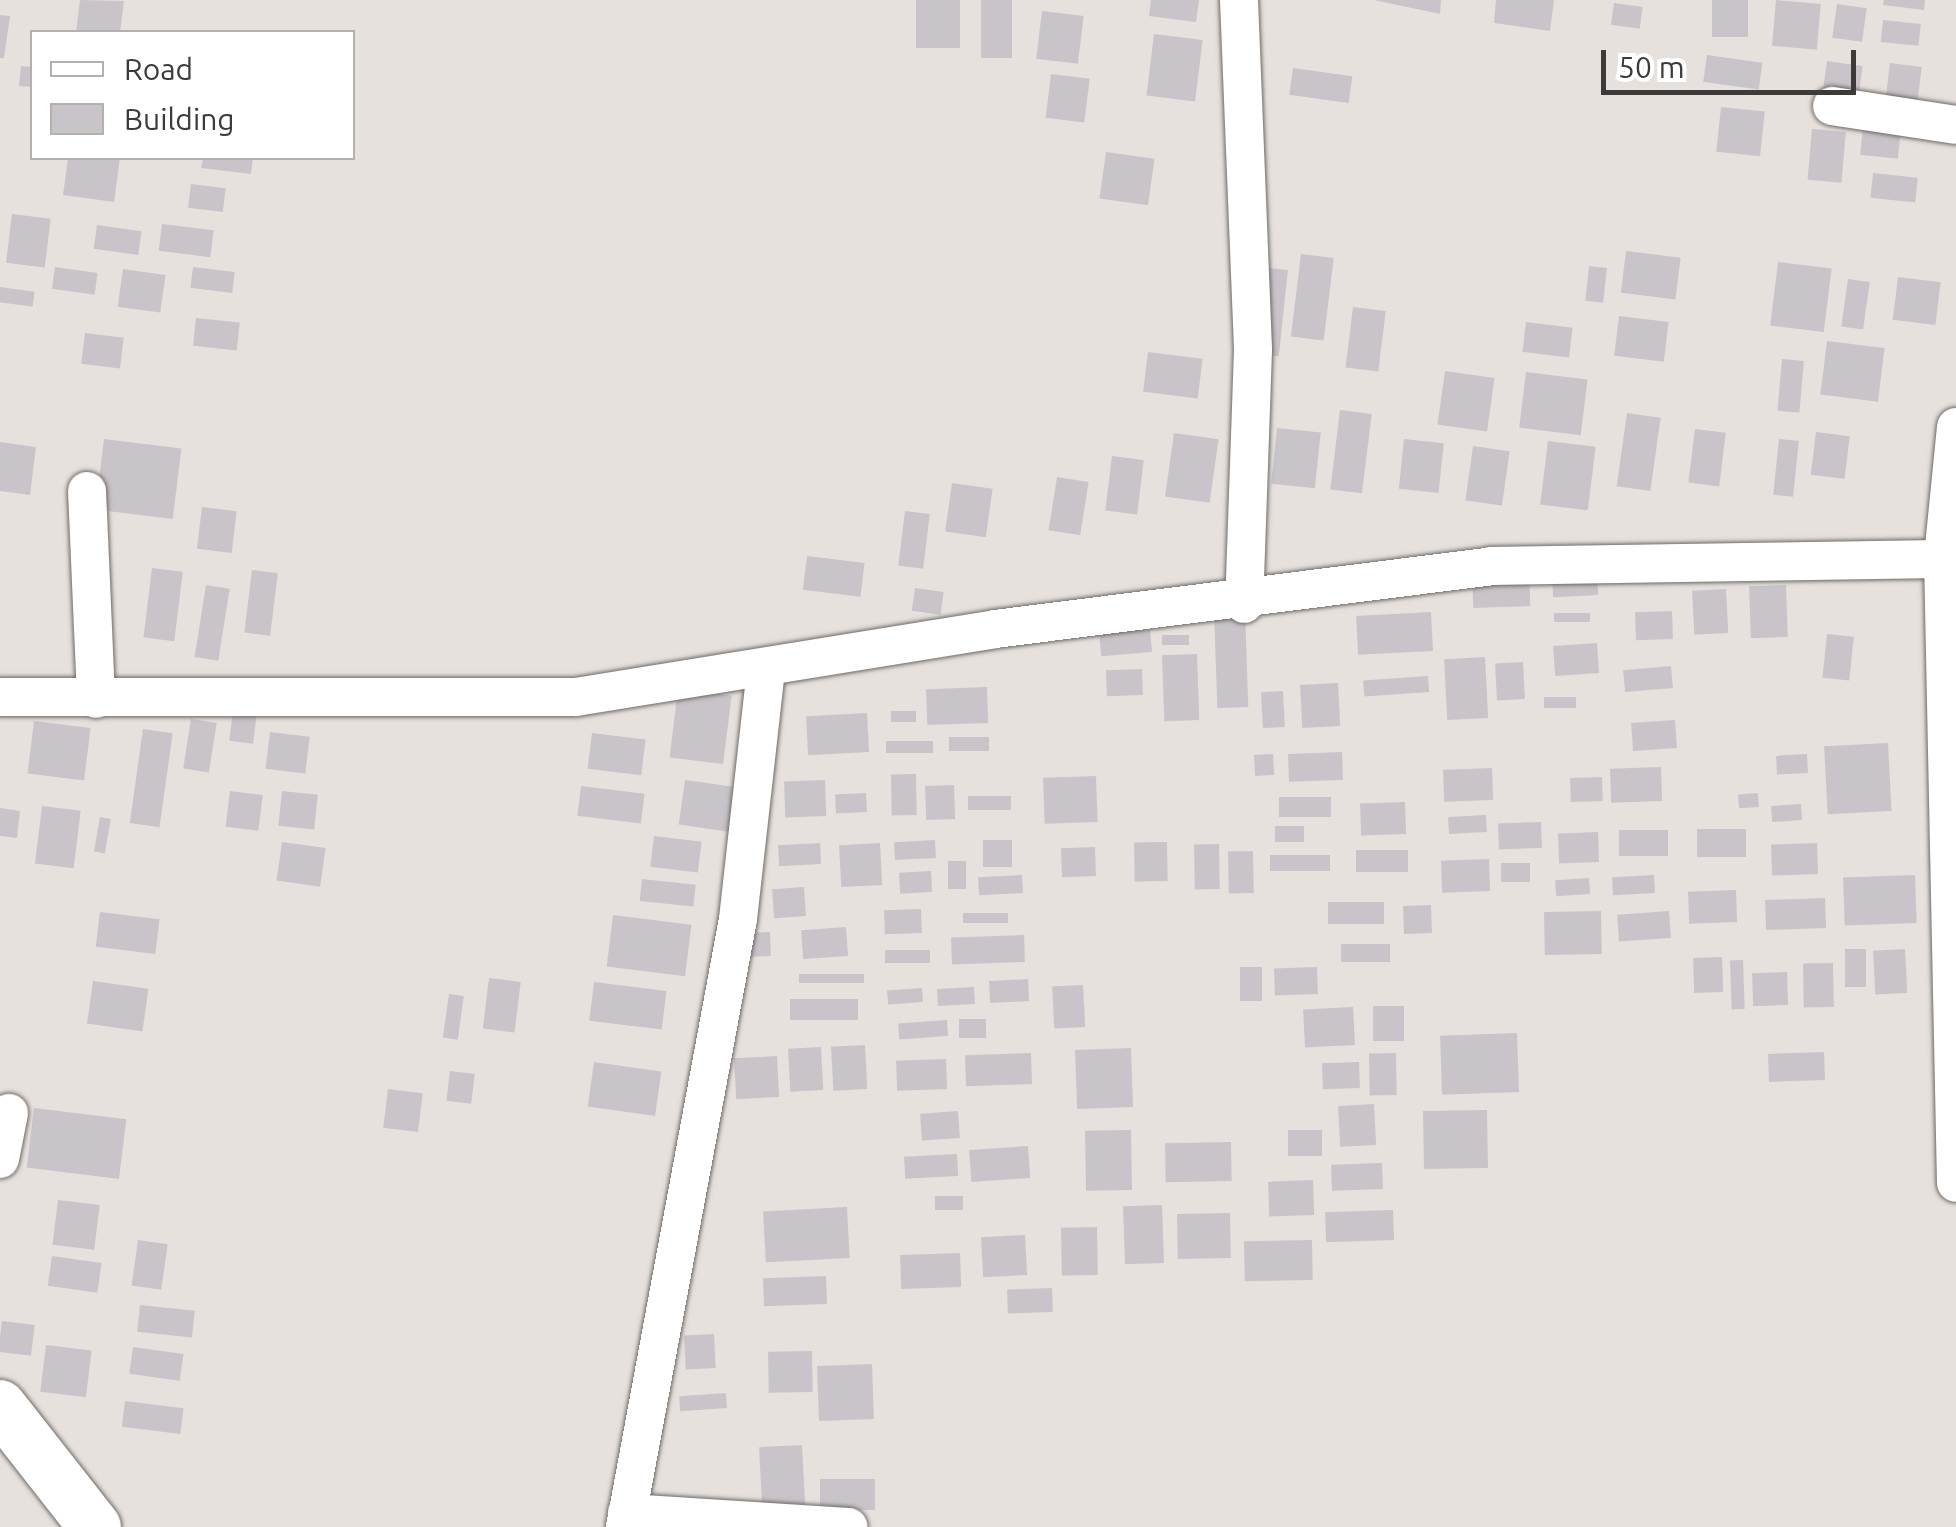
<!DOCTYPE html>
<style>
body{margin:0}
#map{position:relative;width:1956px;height:1527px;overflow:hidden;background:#e7e1dd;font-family:Ubuntu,sans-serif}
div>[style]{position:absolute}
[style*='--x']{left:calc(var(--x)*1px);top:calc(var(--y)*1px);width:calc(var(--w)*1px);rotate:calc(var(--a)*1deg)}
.building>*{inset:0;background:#c9c4c9;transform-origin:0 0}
.roads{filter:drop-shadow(0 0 2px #6f6a66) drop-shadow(0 0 2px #6f6a66)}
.street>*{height:38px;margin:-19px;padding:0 19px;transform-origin:19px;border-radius:19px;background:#fff}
.secondary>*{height:52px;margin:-26px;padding:0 26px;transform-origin:26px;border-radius:26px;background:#fff}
span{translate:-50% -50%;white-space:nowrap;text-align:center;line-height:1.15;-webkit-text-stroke:8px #fff;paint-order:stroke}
.legend{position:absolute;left:30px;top:30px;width:325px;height:130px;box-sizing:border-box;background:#fff;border:2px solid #b1b1b0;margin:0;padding:12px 18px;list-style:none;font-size:30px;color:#3d3b39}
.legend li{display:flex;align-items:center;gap:20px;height:50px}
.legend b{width:50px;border:2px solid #b1b1b0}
.scale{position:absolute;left:1601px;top:50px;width:255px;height:45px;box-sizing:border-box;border:5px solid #3d3b39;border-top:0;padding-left:12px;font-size:30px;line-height:35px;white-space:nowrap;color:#3d3b39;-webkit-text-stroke:8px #fff;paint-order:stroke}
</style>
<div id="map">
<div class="building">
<i style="clip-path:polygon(80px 0,124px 1px,120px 32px,76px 32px)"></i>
<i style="left:916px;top:0;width:44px;height:48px"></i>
<i style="left:981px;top:0;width:31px;height:58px"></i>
<i style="clip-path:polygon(1151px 0,1199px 0,1196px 22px,1149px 16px)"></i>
<i style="clip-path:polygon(1374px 0,1441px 0,1440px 14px)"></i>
<i style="clip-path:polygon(1496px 0,1554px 0,1550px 31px,1494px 23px)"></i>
<i style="left:1712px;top:0;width:36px;height:37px"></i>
<i style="left:1776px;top:0;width:45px;height:46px;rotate:5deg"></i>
<i style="clip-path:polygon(1884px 0,1925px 0,1924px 10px,1883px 5px)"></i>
<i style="left:1614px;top:3px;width:29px;height:22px;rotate:8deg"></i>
<i style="left:1837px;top:4px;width:30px;height:34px;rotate:8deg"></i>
<i style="left:1042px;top:11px;width:42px;height:48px;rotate:7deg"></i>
<i style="clip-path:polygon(0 15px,10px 16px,4px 58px,0 58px)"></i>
<i style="left:1883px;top:20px;width:38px;height:22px;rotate:6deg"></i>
<i style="left:1154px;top:34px;width:49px;height:62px;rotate:7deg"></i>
<i style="left:1707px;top:55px;width:56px;height:27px;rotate:8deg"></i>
<i style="left:1827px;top:61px;width:36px;height:33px;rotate:8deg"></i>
<i style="left:1890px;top:63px;width:32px;height:38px;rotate:7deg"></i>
<i style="clip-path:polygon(21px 66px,32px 67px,32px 87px,19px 86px)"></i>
<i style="left:1293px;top:68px;width:60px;height:27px;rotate:8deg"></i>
<i style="left:1051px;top:74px;width:39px;height:44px;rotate:7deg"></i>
<i style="left:1721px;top:107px;width:44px;height:45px;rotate:6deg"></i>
<i style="left:1864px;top:118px;width:38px;height:37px;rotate:6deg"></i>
<i style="left:1812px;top:129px;width:34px;height:51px;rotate:5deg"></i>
<i style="left:1106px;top:152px;width:49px;height:47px;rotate:8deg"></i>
<i style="clip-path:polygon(68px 158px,120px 158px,114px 202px,63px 195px)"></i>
<i style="clip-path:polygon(203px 158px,253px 158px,251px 174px,201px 168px)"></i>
<i style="left:1873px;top:173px;width:45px;height:25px;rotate:6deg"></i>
<i style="left:191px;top:184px;width:35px;height:24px;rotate:7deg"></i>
<i style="left:12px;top:214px;width:39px;height:49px;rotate:7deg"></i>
<i style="left:162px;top:224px;width:52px;height:27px;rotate:7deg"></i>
<i style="left:97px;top:225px;width:45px;height:24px;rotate:8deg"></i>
<i style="left:1626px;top:251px;width:55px;height:42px;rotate:7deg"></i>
<i style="left:1301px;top:254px;width:33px;height:83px;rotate:7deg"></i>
<i style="left:1778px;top:262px;width:54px;height:64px;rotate:7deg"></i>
<i style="left:1589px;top:266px;width:18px;height:35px;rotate:6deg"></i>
<i style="left:55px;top:267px;width:43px;height:22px;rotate:8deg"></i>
<i style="left:193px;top:267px;width:42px;height:21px;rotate:7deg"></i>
<i style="left:1270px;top:268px;width:18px;height:87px;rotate:6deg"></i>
<i style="left:123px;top:269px;width:43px;height:38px;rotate:8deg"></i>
<i style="left:1898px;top:277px;width:43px;height:43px;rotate:7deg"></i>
<i style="left:1848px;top:279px;width:22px;height:48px;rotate:8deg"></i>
<i style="left:0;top:287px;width:35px;height:15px;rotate:8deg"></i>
<i style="left:1353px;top:307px;width:33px;height:61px;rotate:7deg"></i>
<i style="left:1619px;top:316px;width:50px;height:40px;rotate:7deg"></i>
<i style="left:196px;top:318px;width:44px;height:28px;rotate:6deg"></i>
<i style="left:1526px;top:322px;width:47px;height:30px;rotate:7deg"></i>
<i style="left:85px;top:333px;width:39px;height:31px;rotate:7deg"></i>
<i style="left:1827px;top:341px;width:58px;height:54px;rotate:7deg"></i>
<i style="left:1148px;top:352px;width:55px;height:40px;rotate:7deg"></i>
<i style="left:1782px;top:359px;width:22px;height:52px;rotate:5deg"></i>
<i style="left:1445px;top:371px;width:50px;height:54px;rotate:8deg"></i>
<i style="left:1526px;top:372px;width:62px;height:56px;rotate:7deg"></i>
<i style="left:1340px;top:410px;width:32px;height:80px;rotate:7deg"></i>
<i style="left:1627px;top:413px;width:34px;height:74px;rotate:8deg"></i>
<i style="left:1277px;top:428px;width:44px;height:56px;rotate:6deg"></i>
<i style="left:1695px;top:429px;width:31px;height:54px;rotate:7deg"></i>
<i style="left:1816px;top:432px;width:34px;height:43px;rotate:7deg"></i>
<i style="left:1174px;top:433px;width:45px;height:64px;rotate:8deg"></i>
<i style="left:104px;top:439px;width:78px;height:71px;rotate:7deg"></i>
<i style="left:1404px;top:439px;width:40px;height:50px;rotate:6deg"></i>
<i style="left:1779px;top:439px;width:20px;height:56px;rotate:6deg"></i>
<i style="left:1548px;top:441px;width:48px;height:64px;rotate:7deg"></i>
<i style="clip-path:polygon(0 442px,36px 447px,30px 495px,0 491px)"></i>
<i style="left:1473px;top:446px;width:37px;height:55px;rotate:8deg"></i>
<i style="left:1112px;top:456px;width:32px;height:55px;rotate:7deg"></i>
<i style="left:1057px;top:477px;width:32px;height:54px;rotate:9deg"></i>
<i style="left:952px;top:483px;width:41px;height:49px;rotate:8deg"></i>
<i style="left:202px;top:507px;width:35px;height:42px;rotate:7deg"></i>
<i style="left:905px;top:511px;width:25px;height:55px;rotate:7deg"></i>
<i style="left:807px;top:556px;width:58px;height:34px;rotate:7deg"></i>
<i style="left:152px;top:568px;width:31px;height:70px;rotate:7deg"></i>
<i style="left:252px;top:570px;width:26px;height:63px;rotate:7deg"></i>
<i style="left:1529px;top:570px;width:36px;height:57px;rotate:88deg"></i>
<i style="left:1597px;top:574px;width:21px;height:45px;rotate:87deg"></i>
<i style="left:206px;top:585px;width:24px;height:73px;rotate:9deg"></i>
<i style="left:1786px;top:585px;width:52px;height:37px;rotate:88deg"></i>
<i style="left:915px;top:588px;width:29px;height:23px;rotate:8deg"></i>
<i style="left:1726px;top:589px;width:44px;height:34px;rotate:87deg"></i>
<i style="left:1245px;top:611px;width:96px;height:31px;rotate:88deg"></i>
<i style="left:1672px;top:611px;width:28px;height:37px;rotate:88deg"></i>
<i style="left:1431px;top:612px;width:39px;height:75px;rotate:87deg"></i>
<i style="left:1590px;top:613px;width:9px;height:36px;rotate:90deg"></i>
<i style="left:1150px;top:629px;width:23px;height:51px;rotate:85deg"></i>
<i style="left:1827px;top:634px;width:27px;height:44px;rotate:6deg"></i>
<i style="left:1189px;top:635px;width:10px;height:27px;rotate:90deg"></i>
<i style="left:1597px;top:643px;width:30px;height:44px;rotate:86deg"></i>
<i style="left:1197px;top:654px;width:66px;height:35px;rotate:88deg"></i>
<i style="left:1485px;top:657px;width:61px;height:41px;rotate:87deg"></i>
<i style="left:1523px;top:662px;width:37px;height:28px;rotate:87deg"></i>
<i style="left:1671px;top:666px;width:22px;height:48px;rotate:85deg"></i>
<i style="left:1142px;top:669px;width:26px;height:36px;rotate:88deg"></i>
<i style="left:1428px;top:676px;width:16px;height:65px;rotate:86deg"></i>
<i style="left:1338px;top:683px;width:43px;height:38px;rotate:87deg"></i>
<i style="left:987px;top:687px;width:36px;height:61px;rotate:88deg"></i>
<i style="left:678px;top:689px;width:54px;height:69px;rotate:7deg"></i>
<i style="left:1283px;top:691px;width:36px;height:22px;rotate:87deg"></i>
<i style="left:1576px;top:697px;width:11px;height:32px;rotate:90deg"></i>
<i style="left:233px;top:710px;width:24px;height:31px;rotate:7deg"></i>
<i style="left:916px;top:711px;width:11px;height:25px;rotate:90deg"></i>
<i style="left:867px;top:713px;width:39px;height:61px;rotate:87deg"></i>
<i style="left:191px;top:719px;width:26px;height:50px;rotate:9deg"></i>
<i style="left:1675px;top:720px;width:28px;height:44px;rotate:86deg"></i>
<i style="left:34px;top:721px;width:57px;height:53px;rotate:7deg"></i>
<i style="left:143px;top:729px;width:30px;height:95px;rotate:8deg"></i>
<i style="left:270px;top:732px;width:40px;height:37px;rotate:7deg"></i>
<i style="left:592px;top:733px;width:54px;height:36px;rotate:7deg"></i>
<i style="left:989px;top:737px;width:14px;height:40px;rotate:90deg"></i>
<i style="left:933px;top:741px;width:12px;height:47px;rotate:90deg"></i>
<i style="left:1888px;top:743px;width:68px;height:64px;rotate:87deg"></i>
<i style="left:1342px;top:752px;width:28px;height:54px;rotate:88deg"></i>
<i style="left:1273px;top:754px;width:21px;height:19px;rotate:87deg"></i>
<i style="left:1807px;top:754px;width:19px;height:31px;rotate:87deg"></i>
<i style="left:1661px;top:767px;width:34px;height:51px;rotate:88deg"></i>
<i style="left:1492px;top:768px;width:32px;height:49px;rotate:88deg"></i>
<i style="left:916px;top:774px;width:41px;height:25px;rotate:89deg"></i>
<i style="left:1096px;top:776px;width:46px;height:53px;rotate:88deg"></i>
<i style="left:1602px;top:777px;width:24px;height:32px;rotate:88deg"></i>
<i style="left:685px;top:780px;width:51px;height:45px;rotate:8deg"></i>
<i style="left:825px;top:780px;width:36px;height:41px;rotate:88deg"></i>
<i style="left:954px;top:785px;width:34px;height:29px;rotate:88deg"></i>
<i style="left:581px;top:786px;width:64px;height:30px;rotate:7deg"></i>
<i style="left:230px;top:791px;width:33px;height:36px;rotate:7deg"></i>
<i style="left:282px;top:791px;width:36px;height:35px;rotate:6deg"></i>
<i style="left:866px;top:793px;width:19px;height:31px;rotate:87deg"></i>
<i style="left:1758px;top:793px;width:14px;height:20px;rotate:86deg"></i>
<i style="left:1011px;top:796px;width:14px;height:43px;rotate:90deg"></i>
<i style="left:1331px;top:797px;width:20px;height:52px;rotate:90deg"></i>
<i style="left:1405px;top:802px;width:32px;height:45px;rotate:88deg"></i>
<i style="left:1801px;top:804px;width:16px;height:30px;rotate:86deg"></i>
<i style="left:42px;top:806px;width:39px;height:58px;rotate:7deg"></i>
<i style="clip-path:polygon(0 808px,20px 811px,17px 838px,0 836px)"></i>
<i style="left:1486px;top:815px;width:17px;height:38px;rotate:87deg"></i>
<i style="left:100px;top:817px;width:11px;height:35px;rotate:10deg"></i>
<i style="left:1541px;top:822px;width:26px;height:43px;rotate:88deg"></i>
<i style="left:1304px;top:826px;width:16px;height:29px;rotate:90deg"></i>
<i style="left:1746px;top:829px;width:28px;height:49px;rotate:90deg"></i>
<i style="left:1668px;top:830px;width:26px;height:49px;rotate:90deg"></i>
<i style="left:1598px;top:832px;width:30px;height:40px;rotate:88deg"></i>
<i style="left:654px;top:836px;width:48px;height:31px;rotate:7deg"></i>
<i style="left:935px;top:840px;width:18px;height:41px;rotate:87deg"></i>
<i style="left:983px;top:840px;width:29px;height:27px"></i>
<i style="left:282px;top:842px;width:44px;height:39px;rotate:8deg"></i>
<i style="left:1167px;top:842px;width:39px;height:33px;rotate:89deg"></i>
<i style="left:820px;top:843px;width:21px;height:42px;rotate:87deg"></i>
<i style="left:880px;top:843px;width:42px;height:41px;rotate:87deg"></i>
<i style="left:1817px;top:843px;width:31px;height:46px;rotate:88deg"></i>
<i style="left:1219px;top:844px;width:45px;height:25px;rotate:89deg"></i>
<i style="left:1095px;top:847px;width:29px;height:34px;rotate:88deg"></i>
<i style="left:1408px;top:850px;width:22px;height:52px;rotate:90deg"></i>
<i style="left:1253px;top:851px;width:42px;height:25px;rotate:89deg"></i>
<i style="left:1330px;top:855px;width:16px;height:60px;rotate:90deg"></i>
<i style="left:1489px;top:859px;width:32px;height:48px;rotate:88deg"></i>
<i style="left:966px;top:861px;width:28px;height:18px;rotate:90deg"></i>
<i style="left:1530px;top:863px;width:19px;height:29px;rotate:90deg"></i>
<i style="left:931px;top:871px;width:21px;height:32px;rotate:87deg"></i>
<i style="left:1022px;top:875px;width:18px;height:44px;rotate:87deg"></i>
<i style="left:1654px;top:875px;width:18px;height:42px;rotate:87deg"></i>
<i style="left:1915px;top:875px;width:48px;height:72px;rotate:88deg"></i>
<i style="left:1589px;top:878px;width:16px;height:34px;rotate:86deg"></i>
<i style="left:642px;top:879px;width:54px;height:22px;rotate:6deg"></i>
<i style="left:804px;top:887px;width:29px;height:32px;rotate:86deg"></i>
<i style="left:1736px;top:890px;width:32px;height:48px;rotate:88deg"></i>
<i style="left:1825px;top:898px;width:30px;height:60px;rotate:88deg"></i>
<i style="left:1384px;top:902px;width:22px;height:56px;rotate:90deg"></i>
<i style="left:1431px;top:905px;width:28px;height:28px;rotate:88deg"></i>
<i style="left:921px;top:909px;width:24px;height:37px;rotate:88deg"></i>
<i style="left:1601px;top:911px;width:43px;height:57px;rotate:89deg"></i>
<i style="left:1669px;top:911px;width:27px;height:52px;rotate:86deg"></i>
<i style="left:100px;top:912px;width:60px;height:35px;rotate:7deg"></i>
<i style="left:1008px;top:913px;width:10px;height:45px;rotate:90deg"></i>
<i style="left:613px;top:915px;width:79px;height:52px;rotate:7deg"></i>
<i style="left:846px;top:927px;width:29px;height:45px;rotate:86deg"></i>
<i style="left:770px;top:932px;width:24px;height:35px;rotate:88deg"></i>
<i style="left:1024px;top:935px;width:27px;height:73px;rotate:88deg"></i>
<i style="left:1390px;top:944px;width:18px;height:49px;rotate:90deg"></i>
<i style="left:1845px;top:949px;width:21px;height:38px"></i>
<i style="left:1905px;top:949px;width:44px;height:32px;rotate:87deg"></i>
<i style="left:930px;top:950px;width:13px;height:45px;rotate:90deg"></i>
<i style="left:1722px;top:957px;width:35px;height:29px;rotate:88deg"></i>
<i style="left:1743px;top:960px;width:49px;height:13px;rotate:88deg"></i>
<i style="left:1833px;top:963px;width:44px;height:30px;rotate:89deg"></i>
<i style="left:1240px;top:967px;width:22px;height:34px"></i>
<i style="left:1317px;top:967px;width:27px;height:43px;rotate:88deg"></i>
<i style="left:1787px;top:972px;width:33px;height:35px;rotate:88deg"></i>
<i style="left:864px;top:974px;width:9px;height:65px;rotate:90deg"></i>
<i style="left:489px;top:978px;width:32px;height:51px;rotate:7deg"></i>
<i style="left:1028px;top:979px;width:22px;height:39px;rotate:87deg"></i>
<i style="left:93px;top:981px;width:56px;height:43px;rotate:8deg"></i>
<i style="left:594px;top:982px;width:73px;height:39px;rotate:7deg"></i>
<i style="left:1083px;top:985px;width:42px;height:31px;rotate:87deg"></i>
<i style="left:974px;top:987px;width:17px;height:37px;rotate:87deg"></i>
<i style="left:922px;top:988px;width:14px;height:35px;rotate:86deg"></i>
<i style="left:449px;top:994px;width:15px;height:44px;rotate:8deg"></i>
<i style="left:858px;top:999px;width:21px;height:68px;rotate:90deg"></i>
<i style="left:1373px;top:1006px;width:31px;height:35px"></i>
<i style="left:1353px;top:1007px;width:38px;height:50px;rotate:87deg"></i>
<i style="left:986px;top:1019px;width:19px;height:27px;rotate:90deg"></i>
<i style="left:947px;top:1020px;width:16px;height:49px;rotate:86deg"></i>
<i style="left:1517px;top:1033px;width:59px;height:77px;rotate:88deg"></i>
<i style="left:865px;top:1045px;width:44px;height:34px;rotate:87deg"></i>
<i style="left:821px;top:1047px;width:43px;height:33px;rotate:87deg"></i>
<i style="left:1131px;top:1048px;width:59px;height:56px;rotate:88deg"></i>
<i style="left:1824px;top:1052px;width:28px;height:56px;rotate:88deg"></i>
<i style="left:1031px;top:1053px;width:31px;height:66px;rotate:88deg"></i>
<i style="left:1396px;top:1053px;width:42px;height:27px;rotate:89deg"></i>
<i style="left:777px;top:1056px;width:41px;height:43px;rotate:87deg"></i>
<i style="left:946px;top:1059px;width:30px;height:50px;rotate:88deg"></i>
<i style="left:594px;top:1062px;width:68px;height:45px;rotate:8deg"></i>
<i style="left:1359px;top:1062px;width:26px;height:37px;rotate:88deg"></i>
<i style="left:450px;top:1071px;width:25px;height:30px;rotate:7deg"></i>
<i style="left:388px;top:1089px;width:35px;height:39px;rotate:7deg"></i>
<i style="left:1374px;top:1104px;width:41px;height:36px;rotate:87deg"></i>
<i style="left:34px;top:1108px;width:93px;height:60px;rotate:7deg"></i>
<i style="left:1487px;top:1110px;width:58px;height:64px;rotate:89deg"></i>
<i style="left:958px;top:1111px;width:27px;height:38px;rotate:86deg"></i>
<i style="left:1131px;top:1130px;width:60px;height:46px;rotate:89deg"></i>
<i style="left:1288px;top:1130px;width:34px;height:26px"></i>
<i style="left:1231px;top:1142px;width:39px;height:66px;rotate:89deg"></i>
<i style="left:1028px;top:1146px;width:32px;height:59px;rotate:86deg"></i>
<i style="left:957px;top:1154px;width:22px;height:53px;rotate:87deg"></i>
<i style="left:1382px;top:1163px;width:26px;height:51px;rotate:88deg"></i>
<i style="left:1313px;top:1180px;width:35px;height:45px;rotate:88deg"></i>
<i style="left:963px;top:1196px;width:14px;height:28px;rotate:90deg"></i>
<i style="left:58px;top:1200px;width:42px;height:45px;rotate:7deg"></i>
<i style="left:1162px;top:1205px;width:58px;height:39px;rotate:88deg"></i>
<i style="left:847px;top:1207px;width:51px;height:84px;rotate:87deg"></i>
<i style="left:1393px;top:1210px;width:30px;height:68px;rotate:88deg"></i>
<i style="left:1230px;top:1213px;width:45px;height:53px;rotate:89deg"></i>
<i style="left:1097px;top:1227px;width:48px;height:36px;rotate:89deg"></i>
<i style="left:1025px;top:1235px;width:40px;height:44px;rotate:87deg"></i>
<i style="left:138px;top:1240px;width:30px;height:46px;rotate:8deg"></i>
<i style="left:1312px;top:1240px;width:40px;height:68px;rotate:89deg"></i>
<i style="left:960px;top:1253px;width:34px;height:60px;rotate:88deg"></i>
<i style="left:52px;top:1256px;width:50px;height:30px;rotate:8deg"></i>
<i style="left:826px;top:1276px;width:28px;height:63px;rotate:88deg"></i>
<i style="left:1052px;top:1288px;width:24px;height:45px;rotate:88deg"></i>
<i style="left:140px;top:1305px;width:55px;height:27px;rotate:6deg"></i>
<i style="left:2px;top:1321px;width:33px;height:31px;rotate:7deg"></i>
<i style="left:714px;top:1334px;width:34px;height:30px;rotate:87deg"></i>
<i style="left:46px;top:1345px;width:46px;height:47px;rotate:7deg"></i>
<i style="left:133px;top:1347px;width:51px;height:27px;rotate:8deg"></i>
<i style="left:812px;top:1351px;width:41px;height:44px;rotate:89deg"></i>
<i style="left:872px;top:1364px;width:55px;height:55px;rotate:88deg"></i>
<i style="left:726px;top:1393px;width:15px;height:47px;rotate:86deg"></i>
<i style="left:125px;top:1401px;width:59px;height:26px;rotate:7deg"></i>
<i style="left:802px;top:1445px;width:59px;height:43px;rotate:87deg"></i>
<i style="left:875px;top:1479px;width:31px;height:55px;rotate:90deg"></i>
</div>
<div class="roads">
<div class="street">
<i style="--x:1239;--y:0;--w:350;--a:87.7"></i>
<i style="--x:1253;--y:350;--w:254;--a:92"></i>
<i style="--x:1832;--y:106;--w:125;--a:8.7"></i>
<i style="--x:1956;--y:427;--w:132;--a:95.7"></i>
<i style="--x:1943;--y:558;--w:625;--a:88.81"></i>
<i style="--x:87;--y:491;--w:208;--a:87.5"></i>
<i style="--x:0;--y:697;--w:576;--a:0"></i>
<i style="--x:576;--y:697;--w:424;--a:-9.2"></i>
<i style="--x:995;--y:629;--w:500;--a:-7.2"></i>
<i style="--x:1491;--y:566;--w:465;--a:-0.9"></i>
<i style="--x:0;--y:1159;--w:47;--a:-78.9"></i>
<i style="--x:627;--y:1513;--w:222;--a:3.6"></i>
<i style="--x:625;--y:1527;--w:618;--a:-79.47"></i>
<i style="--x:738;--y:919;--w:251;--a:-83.6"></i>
</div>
<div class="secondary">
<i style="--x:0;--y:1406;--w:154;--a:51.9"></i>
</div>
</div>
<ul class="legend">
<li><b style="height:12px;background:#fff"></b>Road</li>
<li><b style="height:28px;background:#c9c4c9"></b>Building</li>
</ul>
<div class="scale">50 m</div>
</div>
